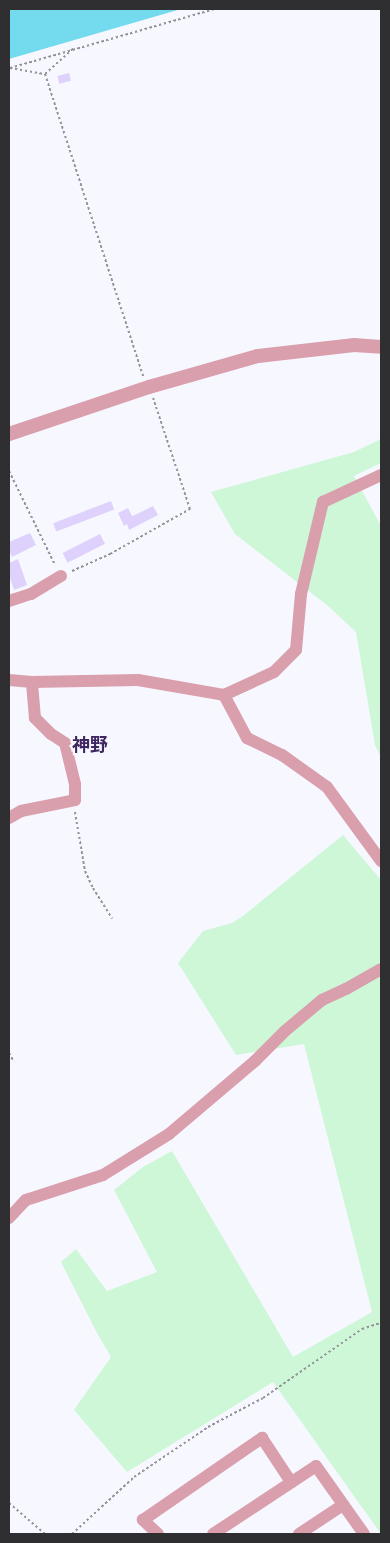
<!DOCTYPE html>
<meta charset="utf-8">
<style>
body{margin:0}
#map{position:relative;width:390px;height:1543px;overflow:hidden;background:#f7f8ff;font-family:Rubik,"Noto Sans JP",sans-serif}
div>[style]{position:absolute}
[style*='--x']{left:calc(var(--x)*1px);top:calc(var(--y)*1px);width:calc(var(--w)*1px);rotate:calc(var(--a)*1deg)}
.green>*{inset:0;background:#cdf7d7}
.water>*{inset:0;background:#74daed}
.building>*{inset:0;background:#ded1fc;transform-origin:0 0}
.path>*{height:2px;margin-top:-1px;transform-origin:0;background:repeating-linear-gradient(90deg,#939398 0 2.5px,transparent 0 5px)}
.minor>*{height:12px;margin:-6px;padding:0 6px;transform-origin:6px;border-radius:6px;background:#da9fad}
.tertiary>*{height:14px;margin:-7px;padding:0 7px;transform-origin:7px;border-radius:7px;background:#da9fad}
span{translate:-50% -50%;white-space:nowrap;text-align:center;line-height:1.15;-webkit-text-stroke:4.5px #f7f8ff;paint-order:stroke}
.quarter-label{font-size:18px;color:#3e2761;font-weight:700}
.frame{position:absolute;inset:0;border:10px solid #2f2f32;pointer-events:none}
</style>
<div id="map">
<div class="green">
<i style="clip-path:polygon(381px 439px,381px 463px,354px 476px,381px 526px,381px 758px,375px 745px,356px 632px,328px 606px,235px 534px,211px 492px,354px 452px)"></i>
<i style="clip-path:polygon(343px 835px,381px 880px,381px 1534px,273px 1382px,127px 1472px,74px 1410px,111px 1357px,97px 1333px,61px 1262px,76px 1249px,107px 1291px,157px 1272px,114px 1190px,143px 1167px,172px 1151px,293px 1357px,372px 1312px,304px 1044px,236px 1055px,178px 963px,203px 931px,232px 923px,243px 916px)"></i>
</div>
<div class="water">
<i style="clip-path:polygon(9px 9px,181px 9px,9px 59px)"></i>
</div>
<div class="building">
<i style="left:69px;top:73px;width:8px;height:12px;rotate:76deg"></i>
<i style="left:111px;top:501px;width:9px;height:62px;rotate:69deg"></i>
<i style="clip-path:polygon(153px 506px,158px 515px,129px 530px,127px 524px,124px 526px,118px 513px,128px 508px,132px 516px,135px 515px)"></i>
<i style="clip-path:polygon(30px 533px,36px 545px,12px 557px,9px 550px,9px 542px)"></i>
<i style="left:100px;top:534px;width:11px;height:42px;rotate:63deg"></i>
<i style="clip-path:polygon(18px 559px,27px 585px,14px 590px,9px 575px,9px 563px)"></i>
</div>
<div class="path">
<i style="--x:10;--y:68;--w:36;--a:10"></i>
<i style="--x:45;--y:74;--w:318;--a:72"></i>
<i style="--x:10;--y:68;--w:212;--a:-16.1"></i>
<i style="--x:45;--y:74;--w:38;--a:-42"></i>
<i style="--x:9;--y:471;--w:105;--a:63.9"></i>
<i style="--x:72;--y:571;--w:42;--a:-24.1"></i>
<i style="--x:110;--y:554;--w:92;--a:-29.4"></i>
<i style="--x:190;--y:509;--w:117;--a:-108.4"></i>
<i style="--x:75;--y:812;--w:60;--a:80.4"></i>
<i style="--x:85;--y:871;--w:19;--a:65"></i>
<i style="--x:93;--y:888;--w:36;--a:58"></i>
<i style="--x:9;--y:1053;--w:10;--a:61"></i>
<i style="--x:9;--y:1503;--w:48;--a:40.7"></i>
<i style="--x:72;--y:1534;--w:84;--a:-42.6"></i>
<i style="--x:134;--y:1477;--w:89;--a:-34"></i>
<i style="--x:208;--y:1427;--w:62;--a:-27.8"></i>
<i style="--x:263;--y:1398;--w:121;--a:-34.9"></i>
<i style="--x:362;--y:1329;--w:20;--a:-18"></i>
</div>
<div class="minor">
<i style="--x:9;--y:601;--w:23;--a:-18"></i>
<i style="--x:31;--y:594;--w:35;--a:-31"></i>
<i style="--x:9;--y:680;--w:23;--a:5"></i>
<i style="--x:32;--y:682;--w:106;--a:-1.1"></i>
<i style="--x:138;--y:680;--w:87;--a:9.9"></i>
<i style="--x:224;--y:695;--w:49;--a:61.9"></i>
<i style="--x:247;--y:738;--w:39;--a:26"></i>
<i style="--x:282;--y:755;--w:55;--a:35.4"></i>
<i style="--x:327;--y:787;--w:92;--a:53.9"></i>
<i style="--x:224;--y:695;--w:55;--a:-24.7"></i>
<i style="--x:274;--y:672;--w:31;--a:-45"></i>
<i style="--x:296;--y:650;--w:56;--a:-84.9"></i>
<i style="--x:301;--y:594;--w:95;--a:-76.6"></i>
<i style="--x:323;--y:502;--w:64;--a:-25"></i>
<i style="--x:9;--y:818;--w:14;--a:-30"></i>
<i style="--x:21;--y:811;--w:55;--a:-11.5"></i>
<i style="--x:75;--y:800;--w:16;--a:-90"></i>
<i style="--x:75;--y:784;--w:42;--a:-103.7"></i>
<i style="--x:65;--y:743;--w:17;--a:-147"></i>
<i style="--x:51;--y:734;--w:23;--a:-135"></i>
<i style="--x:35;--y:718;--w:36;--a:-95"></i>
<i style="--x:9;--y:1218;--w:25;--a:-47"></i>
<i style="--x:26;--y:1200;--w:81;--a:-18"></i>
<i style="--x:103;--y:1175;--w:78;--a:-31.8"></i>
<i style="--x:169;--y:1134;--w:113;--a:-40.3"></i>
<i style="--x:255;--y:1061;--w:42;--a:-45"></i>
<i style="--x:285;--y:1031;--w:48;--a:-40"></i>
<i style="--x:322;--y:1000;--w:26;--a:-25"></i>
<i style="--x:346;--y:989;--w:40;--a:-29.7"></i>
<i style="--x:158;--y:1534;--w:21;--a:-137"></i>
<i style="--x:143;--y:1520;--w:145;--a:-34.6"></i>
<i style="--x:262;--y:1438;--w:53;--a:56.6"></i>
<i style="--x:213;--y:1534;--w:123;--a:-33.4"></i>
<i style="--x:316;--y:1466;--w:83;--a:54.8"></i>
<i style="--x:299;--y:1534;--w:53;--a:-33.4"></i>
</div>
<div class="tertiary">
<i style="--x:9;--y:434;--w:148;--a:-18.6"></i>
<i style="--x:149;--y:387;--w:113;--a:-15.9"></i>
<i style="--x:258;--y:356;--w:97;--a:-6.5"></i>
<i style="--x:354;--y:345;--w:27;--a:4"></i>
</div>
<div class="quarter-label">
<span style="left:90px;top:745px">神野</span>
</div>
<div class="frame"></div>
</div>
